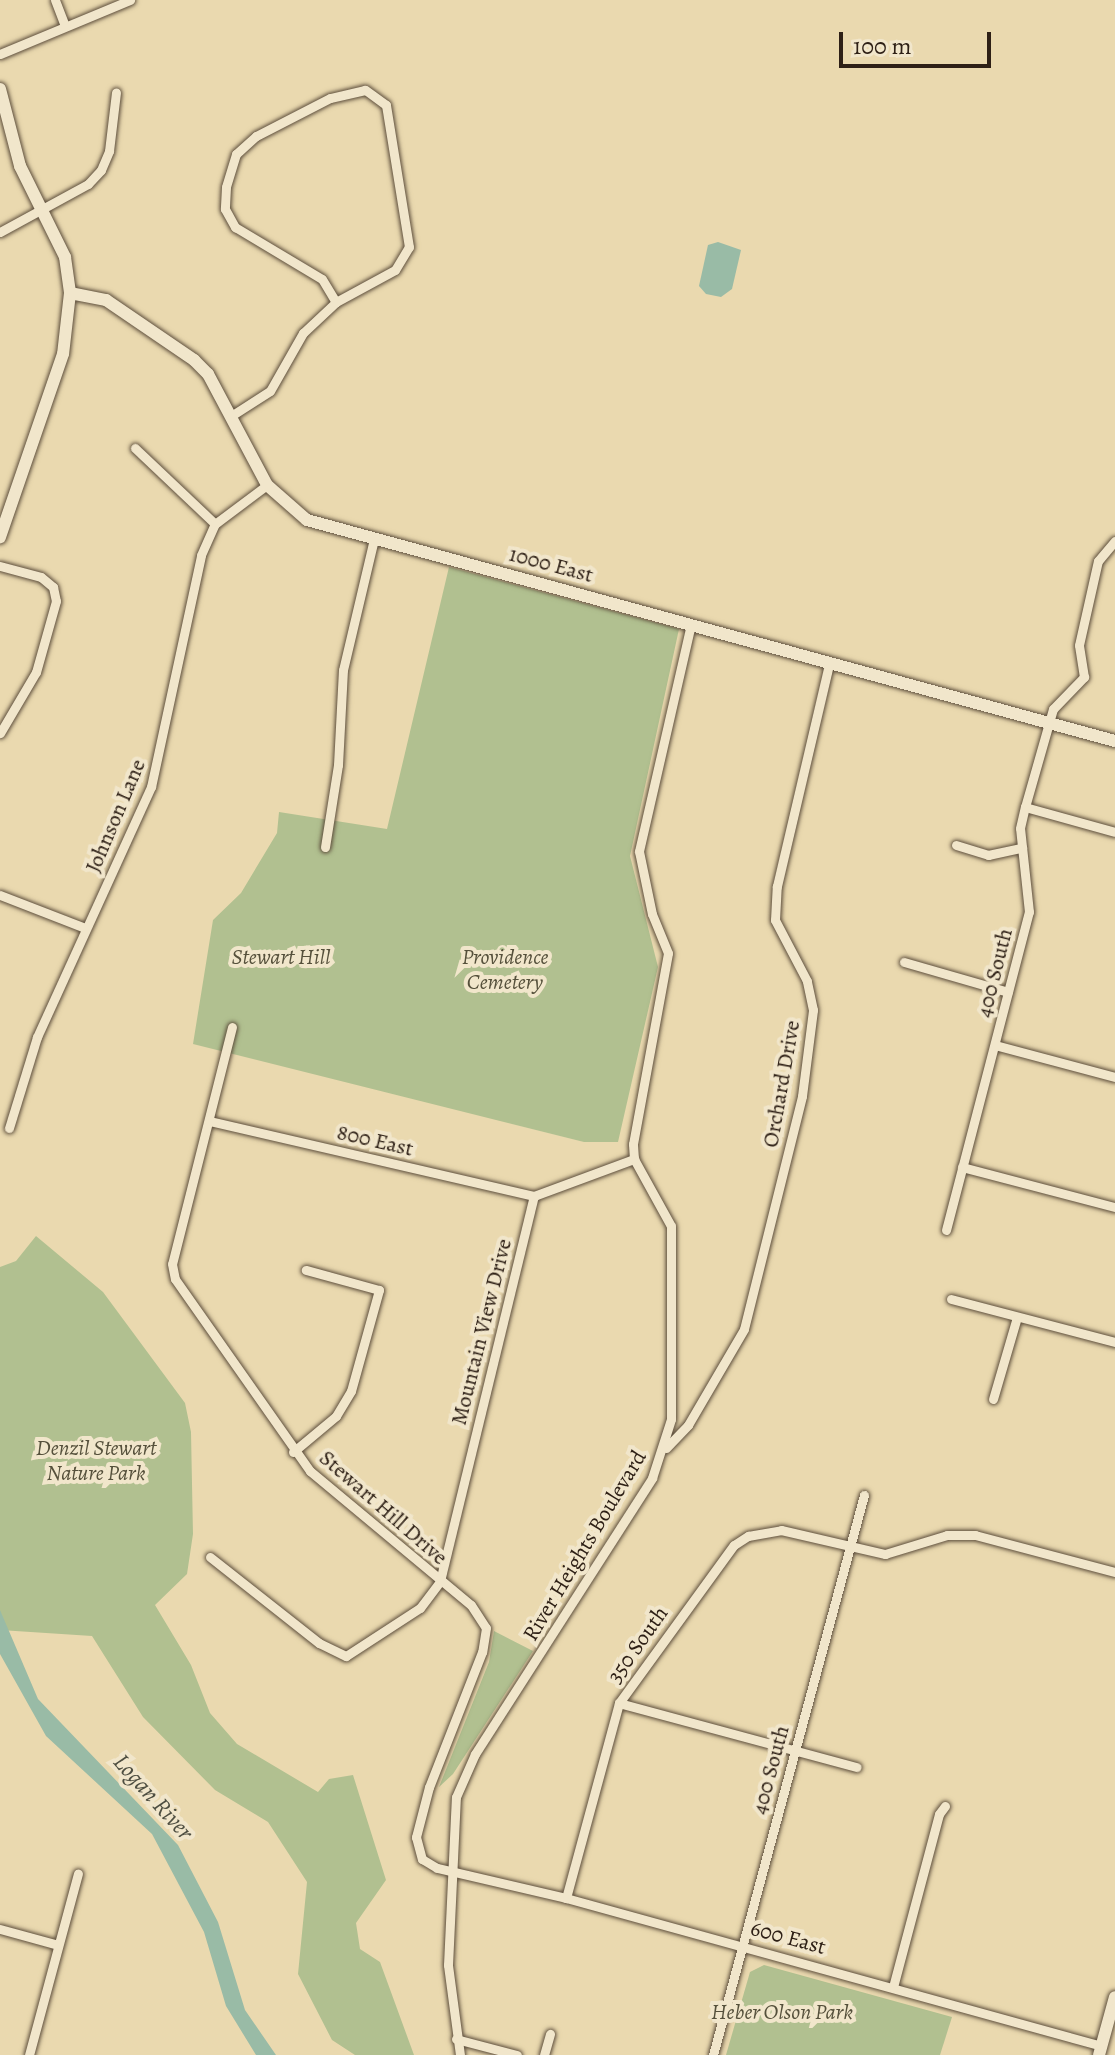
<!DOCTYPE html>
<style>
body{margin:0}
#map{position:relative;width:1115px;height:2055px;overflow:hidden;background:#ead9af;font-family:Alegreya,serif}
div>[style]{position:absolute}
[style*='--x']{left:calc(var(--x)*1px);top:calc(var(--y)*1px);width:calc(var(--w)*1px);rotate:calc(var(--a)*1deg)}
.green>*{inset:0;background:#b1c090}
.water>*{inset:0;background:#99bba6}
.roads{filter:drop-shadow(0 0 2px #5d4e3c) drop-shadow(0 0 2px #5d4e3c)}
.minor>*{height:9px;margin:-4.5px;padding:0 4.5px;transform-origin:4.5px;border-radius:4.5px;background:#f1e6cb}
.tertiary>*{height:12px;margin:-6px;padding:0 6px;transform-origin:6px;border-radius:6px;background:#f1e6cb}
span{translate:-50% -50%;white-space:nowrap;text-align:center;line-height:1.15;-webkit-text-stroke:8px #f1e6cb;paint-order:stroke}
.street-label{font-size:22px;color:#2e2016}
.park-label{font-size:22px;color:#55503b;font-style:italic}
.water-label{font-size:24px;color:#4e4e41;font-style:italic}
.scale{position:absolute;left:839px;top:32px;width:152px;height:36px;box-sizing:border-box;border:4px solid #2e2016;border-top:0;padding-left:10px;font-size:24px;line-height:28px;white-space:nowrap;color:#2e2016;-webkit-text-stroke:6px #f1e6cb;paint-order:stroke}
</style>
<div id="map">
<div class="green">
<i style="clip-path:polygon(449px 567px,679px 629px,630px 856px,658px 967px,618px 1142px,584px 1142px,193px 1044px,213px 920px,241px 893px,277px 833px,279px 812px,387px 829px)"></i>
<i style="clip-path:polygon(36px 1236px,103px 1292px,185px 1403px,191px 1432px,193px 1534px,187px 1574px,155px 1605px,191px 1665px,210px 1713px,237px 1744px,318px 1792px,329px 1779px,353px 1775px,386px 1880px,356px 1923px,360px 1949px,380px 1962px,414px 2055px,355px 2055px,332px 2040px,298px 1974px,307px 1882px,268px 1822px,215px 1790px,143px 1717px,92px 1636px,0 1630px,0 1267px,16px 1261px)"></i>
<i style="clip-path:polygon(494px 1631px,533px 1651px,453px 1774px,439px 1787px,489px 1662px)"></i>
<i style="clip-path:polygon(764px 1965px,952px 2017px,940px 2055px,726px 2055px,750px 1972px)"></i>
</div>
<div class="water">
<i style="clip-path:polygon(718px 242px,741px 250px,732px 289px,721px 297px,706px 294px,699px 286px,708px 245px)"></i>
<i style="clip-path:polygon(0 1610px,38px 1699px,178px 1845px,218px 1922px,245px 2010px,276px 2055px,256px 2055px,226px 2006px,204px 1932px,152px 1834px,46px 1736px,0 1654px)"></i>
</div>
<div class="roads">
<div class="minor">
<i style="--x:55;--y:0;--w:28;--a:69"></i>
<i style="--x:0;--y:54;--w:141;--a:-22.6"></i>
<i style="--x:0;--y:232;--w:100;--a:-28.6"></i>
<i style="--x:88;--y:184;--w:19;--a:-47"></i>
<i style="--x:101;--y:170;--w:21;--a:-67"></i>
<i style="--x:109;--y:151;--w:59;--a:-83.2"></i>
<i style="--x:231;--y:416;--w:46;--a:-32.7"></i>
<i style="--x:270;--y:391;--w:67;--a:-60.4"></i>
<i style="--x:303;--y:333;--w:45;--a:-43.2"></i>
<i style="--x:336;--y:302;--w:67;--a:-28.5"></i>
<i style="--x:395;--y:270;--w:27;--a:-59"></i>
<i style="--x:409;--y:247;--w:144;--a:-99.2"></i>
<i style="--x:386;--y:105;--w:26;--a:-144"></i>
<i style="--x:365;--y:90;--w:36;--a:167"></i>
<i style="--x:330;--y:98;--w:83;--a:152.8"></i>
<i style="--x:256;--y:136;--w:27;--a:138"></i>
<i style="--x:236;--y:154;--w:34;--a:107"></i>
<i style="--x:226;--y:187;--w:22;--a:93"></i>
<i style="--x:225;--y:209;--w:21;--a:61"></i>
<i style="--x:235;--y:227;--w:101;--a:30.9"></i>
<i style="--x:322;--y:279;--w:27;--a:59"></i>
<i style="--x:135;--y:448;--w:110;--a:43.5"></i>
<i style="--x:0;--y:566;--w:42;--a:15"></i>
<i style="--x:41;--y:577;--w:16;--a:40"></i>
<i style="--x:53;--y:587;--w:14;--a:78"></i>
<i style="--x:56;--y:601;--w:74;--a:105.7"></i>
<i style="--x:36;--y:672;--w:71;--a:120.5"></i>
<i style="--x:1025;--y:807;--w:93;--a:15.5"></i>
<i style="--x:956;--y:845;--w:34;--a:17"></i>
<i style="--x:988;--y:855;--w:35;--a:-12"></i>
<i style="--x:325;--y:847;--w:83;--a:-81"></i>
<i style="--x:338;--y:765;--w:95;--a:-87"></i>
<i style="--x:343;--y:670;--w:135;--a:-76.7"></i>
<i style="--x:0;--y:895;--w:91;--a:21.2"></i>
<i style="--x:904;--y:962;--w:108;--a:16.1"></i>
<i style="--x:232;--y:1027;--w:244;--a:104.2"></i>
<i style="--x:172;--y:1264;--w:15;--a:79"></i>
<i style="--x:175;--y:1279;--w:235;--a:54.9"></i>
<i style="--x:310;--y:1471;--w:209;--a:39.8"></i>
<i style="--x:471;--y:1605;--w:27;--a:57"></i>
<i style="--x:486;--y:1628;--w:24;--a:99"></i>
<i style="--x:482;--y:1652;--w:145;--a:111.4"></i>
<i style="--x:429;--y:1787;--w:52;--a:104.6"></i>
<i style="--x:416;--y:1837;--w:23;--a:75"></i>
<i style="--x:422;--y:1859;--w:17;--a:31"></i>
<i style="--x:437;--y:1868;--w:132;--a:13.1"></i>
<i style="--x:566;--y:1898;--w:556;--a:15.44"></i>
<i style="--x:995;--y:1045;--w:124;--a:14.9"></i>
<i style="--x:209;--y:1121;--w:334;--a:13"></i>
<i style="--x:9;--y:1128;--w:95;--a:-72.9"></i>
<i style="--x:37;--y:1037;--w:275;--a:-65.5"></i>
<i style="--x:151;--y:787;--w:237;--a:-77.8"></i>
<i style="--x:201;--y:555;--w:34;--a:-66"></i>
<i style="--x:215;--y:524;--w:65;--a:-36.9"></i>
<i style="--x:962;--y:1167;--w:158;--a:14.7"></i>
<i style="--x:946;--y:1230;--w:329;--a:-75.4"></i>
<i style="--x:1029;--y:912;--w:84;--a:-96.1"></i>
<i style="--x:1020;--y:828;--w:22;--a:-77"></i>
<i style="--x:1025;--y:807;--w:102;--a:-74.1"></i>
<i style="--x:1053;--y:709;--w:45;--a:-45.9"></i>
<i style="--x:1084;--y:677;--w:32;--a:-99"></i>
<i style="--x:1079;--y:645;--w:86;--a:-77.3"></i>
<i style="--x:1098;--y:561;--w:26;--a:-50"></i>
<i style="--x:951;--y:1299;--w:170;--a:14.7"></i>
<i style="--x:993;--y:1399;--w:85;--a:-73.7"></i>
<i style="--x:666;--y:1448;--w:32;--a:-46"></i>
<i style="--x:688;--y:1425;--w:111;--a:-59.7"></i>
<i style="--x:744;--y:1329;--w:240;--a:-76"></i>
<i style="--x:802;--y:1096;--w:87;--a:-82.7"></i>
<i style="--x:813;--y:1010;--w:30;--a:-102"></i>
<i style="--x:807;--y:981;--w:69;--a:-117.7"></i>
<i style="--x:775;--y:920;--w:34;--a:-87"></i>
<i style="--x:777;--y:886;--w:228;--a:-76.8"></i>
<i style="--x:293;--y:1452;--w:56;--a:-39.9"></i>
<i style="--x:336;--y:1416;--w:29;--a:-59"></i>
<i style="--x:351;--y:1391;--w:105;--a:-74.5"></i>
<i style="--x:379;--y:1290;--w:76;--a:-164.7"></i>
<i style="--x:210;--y:1557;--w:139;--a:38.3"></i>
<i style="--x:319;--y:1643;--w:30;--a:26"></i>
<i style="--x:346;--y:1656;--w:88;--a:-33"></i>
<i style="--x:420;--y:1608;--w:34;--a:-53"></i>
<i style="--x:440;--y:1581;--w:396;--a:-76.3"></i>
<i style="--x:534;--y:1196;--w:107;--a:-20.3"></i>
<i style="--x:619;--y:1703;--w:246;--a:15.1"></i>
<i style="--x:566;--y:1898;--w:202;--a:-74.8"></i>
<i style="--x:619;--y:1703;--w:195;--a:-54"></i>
<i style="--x:734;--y:1545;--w:17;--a:-33"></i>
<i style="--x:748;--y:1536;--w:34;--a:-10"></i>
<i style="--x:781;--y:1530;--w:107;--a:13"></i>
<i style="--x:885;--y:1554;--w:65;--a:-17"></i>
<i style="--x:947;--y:1535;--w:28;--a:0"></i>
<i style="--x:975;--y:1535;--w:145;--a:14.8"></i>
<i style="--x:0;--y:1929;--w:60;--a:15.4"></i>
<i style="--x:893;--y:1987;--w:179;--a:-75.1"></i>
<i style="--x:939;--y:1814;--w:10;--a:-53"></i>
<i style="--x:456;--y:2039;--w:63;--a:14.7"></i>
<i style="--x:29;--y:2055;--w:188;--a:-74.9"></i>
<i style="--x:460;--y:2055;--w:91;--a:-97.6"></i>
<i style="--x:448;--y:1965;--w:168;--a:-87.3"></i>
<i style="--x:456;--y:1797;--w:47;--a:-66.2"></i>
<i style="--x:475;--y:1754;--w:328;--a:-57.3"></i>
<i style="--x:652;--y:1478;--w:62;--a:-72.1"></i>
<i style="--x:671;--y:1419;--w:193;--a:-90"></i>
<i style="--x:671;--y:1226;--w:77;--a:-118.9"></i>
<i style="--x:634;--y:1159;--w:15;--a:-94"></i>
<i style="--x:633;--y:1144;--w:194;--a:-79.6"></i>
<i style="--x:668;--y:953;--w:42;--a:-112.3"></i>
<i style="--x:652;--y:914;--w:64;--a:-101.7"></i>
<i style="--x:639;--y:851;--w:233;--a:-77.1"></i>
<i style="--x:544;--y:2055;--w:22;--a:-74"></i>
<i style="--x:713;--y:2055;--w:580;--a:-74.91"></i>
</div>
<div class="tertiary">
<i style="--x:0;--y:89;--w:80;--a:75.4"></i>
<i style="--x:20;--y:166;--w:102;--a:63.7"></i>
<i style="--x:65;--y:257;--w:36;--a:82"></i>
<i style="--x:70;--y:293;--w:61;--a:96.5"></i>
<i style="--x:63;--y:354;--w:194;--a:109"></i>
<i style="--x:70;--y:293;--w:37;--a:11"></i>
<i style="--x:106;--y:300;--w:107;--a:34.3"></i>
<i style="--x:194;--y:360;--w:20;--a:45"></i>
<i style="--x:208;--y:374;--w:126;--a:62"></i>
<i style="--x:267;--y:485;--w:53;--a:41.2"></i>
<i style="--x:307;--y:520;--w:838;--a:15.3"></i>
<i style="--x:1099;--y:2055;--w:60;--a:-74.6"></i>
</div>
</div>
<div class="street-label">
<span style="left:551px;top:565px;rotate:15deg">1000 East</span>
<span style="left:116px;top:816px;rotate:-67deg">Johnson Lane</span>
<span style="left:995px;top:973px;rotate:-76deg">400 South</span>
<span style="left:782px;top:1084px;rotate:-80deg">Orchard Drive</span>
<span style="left:375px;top:1141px;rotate:13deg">800 East</span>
<span style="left:482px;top:1332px;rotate:-76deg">Mountain View Drive</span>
<span style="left:383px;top:1508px;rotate:41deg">Stewart Hill Drive</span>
<span style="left:585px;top:1546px;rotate:-59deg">River Heights Boulevard</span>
<span style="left:638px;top:1645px;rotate:-55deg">350 South</span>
<span style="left:771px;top:1770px;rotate:-75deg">400 South</span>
<span style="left:788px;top:1938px;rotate:15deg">600 East</span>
</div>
<div class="park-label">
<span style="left:505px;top:970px">Providence<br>Cemetery</span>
<span style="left:281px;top:958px">Stewart Hill</span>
<span style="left:96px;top:1461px">Denzil Stewart<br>Nature Park</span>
<span style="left:782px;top:2013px">Heber Olson Park</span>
</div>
<div class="water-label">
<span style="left:153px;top:1797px;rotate:48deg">Logan River</span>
</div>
<div class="scale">100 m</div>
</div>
